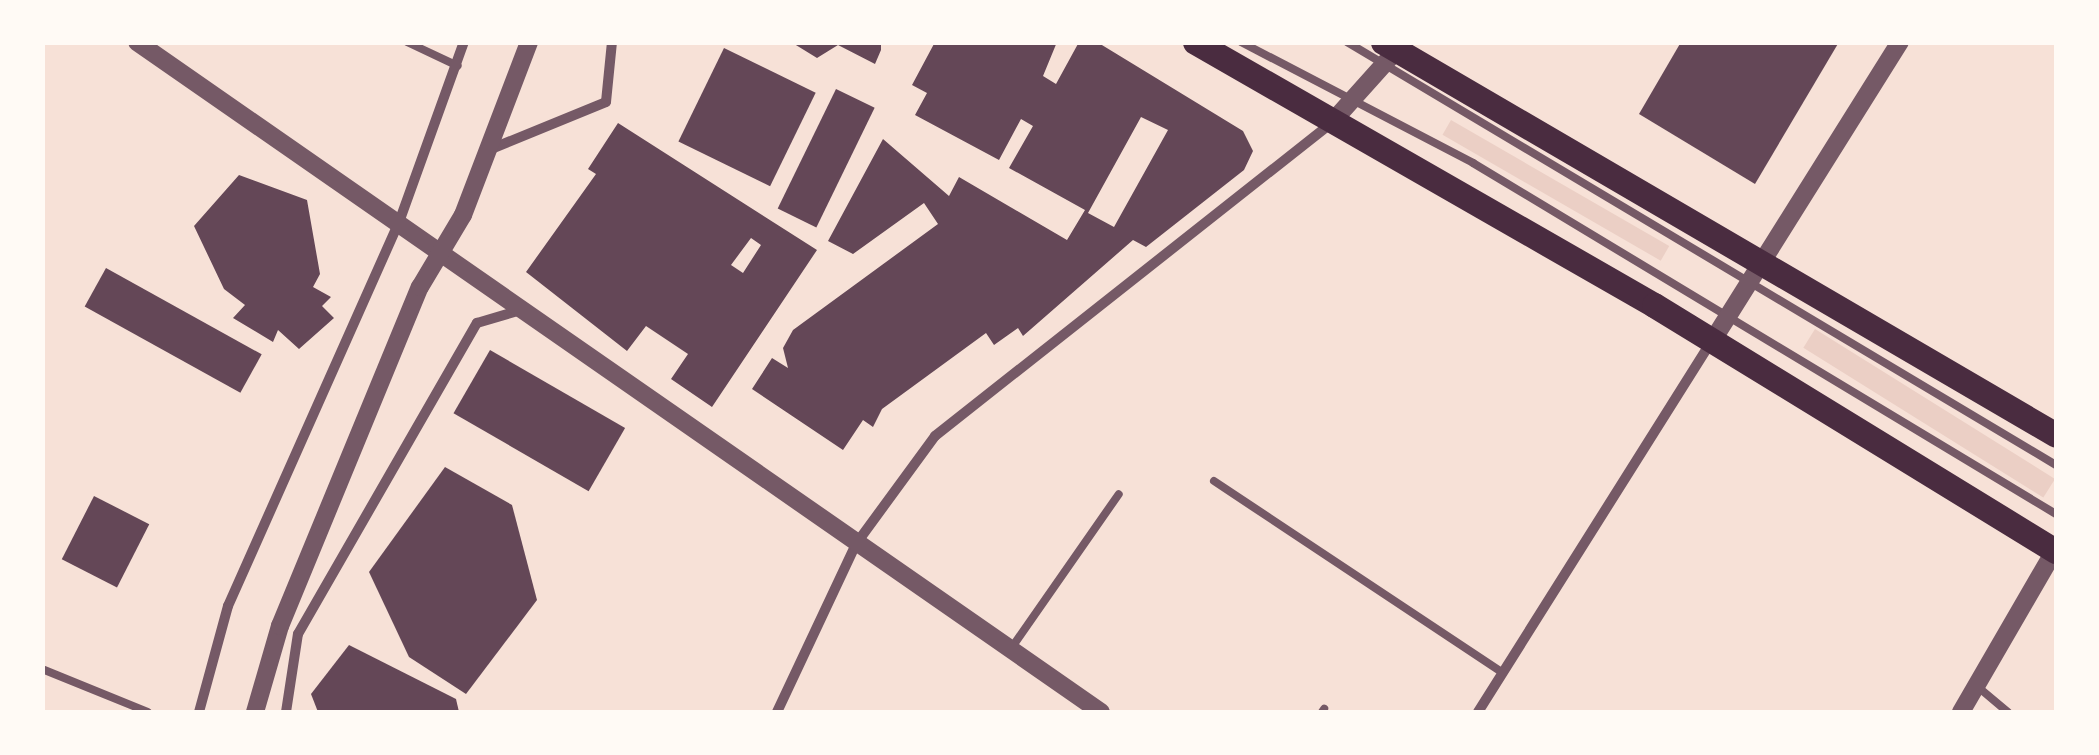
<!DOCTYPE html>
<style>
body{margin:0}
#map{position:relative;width:2099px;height:755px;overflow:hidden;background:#f7e1d7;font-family:"Crimson Pro",serif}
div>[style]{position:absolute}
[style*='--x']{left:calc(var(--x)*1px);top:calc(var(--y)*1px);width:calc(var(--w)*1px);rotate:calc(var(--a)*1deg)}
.green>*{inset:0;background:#ebcfc5;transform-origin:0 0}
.building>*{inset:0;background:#644757;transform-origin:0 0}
.service>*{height:8px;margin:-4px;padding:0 4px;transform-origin:4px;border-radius:4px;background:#755966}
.minor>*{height:10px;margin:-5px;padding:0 5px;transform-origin:5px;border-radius:5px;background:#755966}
.tertiary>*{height:18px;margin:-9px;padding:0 9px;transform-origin:9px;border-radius:9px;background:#755966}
.primary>*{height:25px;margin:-12.5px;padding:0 12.5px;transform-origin:12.5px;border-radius:12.5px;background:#4a2c40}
span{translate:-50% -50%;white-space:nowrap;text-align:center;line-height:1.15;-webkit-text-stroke:10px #fffaf5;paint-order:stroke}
.frame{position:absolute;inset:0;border:45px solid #fffaf5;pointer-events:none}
</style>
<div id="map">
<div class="green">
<i style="left:1451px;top:120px;width:252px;height:17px;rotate:30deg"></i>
<i style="left:1815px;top:329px;width:283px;height:22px;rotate:32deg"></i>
</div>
<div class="building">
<i style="clip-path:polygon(791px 42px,881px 42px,881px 50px,875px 64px,838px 45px,817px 58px)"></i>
<i style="clip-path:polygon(evenodd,935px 42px,1057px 42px,1043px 76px,1056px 84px,1079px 42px,1097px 42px,1243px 131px,1253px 151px,1244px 170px,1146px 247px,1133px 240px,1023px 336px,1018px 328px,994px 345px,986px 333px,882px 409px,873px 427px,863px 420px,843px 450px,752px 389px,772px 358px,788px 368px,783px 348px,793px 330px,938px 224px,924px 203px,853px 254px,828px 241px,883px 139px,949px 196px,959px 177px,1067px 240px,1085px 210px,1009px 168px,1033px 126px,1021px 119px,999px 160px,915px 115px,927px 93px,912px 85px,935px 42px,1141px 117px,1168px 130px,1114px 227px,1088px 213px,1141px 117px)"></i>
<i style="clip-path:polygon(1681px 42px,1839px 42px,1755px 184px,1639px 114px)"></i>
<i style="left:724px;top:48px;width:102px;height:104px;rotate:26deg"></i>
<i style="left:836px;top:89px;width:43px;height:133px;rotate:26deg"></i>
<i style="clip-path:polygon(evenodd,618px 123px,817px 250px,712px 407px,671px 379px,688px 354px,646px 326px,627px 351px,526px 272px,596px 174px,588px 169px,618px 123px,751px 238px,761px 245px,743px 273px,731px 265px,751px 238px)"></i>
<i style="clip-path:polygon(239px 175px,307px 200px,320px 274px,313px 287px,331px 297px,322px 306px,334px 318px,299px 349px,278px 330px,273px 342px,233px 318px,245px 305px,224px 289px,194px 226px)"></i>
<i style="left:106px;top:268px;width:178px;height:44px;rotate:29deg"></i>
<i style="left:490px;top:350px;width:156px;height:73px;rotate:30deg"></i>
<i style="clip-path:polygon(445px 467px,512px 505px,537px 600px,466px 694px,409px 657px,369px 572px)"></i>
<i style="left:94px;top:496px;width:62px;height:71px;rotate:27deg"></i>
<i style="clip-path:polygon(349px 645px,456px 699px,459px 712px,318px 712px,311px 694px)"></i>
</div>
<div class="service">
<i style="--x:407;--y:42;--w:56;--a:25.2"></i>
<i style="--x:1241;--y:42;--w:262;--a:27.5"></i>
<i style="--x:1473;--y:163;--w:681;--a:31.05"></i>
<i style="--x:1347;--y:42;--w:826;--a:30.82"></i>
<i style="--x:1214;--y:481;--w:345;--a:33.6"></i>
<i style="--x:1010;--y:650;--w:190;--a:-55.1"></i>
<i style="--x:42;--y:669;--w:114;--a:22.1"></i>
<i style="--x:1978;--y:687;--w:39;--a:40"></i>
<i style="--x:1322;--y:712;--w:4;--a:-56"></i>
</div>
<div class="minor">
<i style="--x:491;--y:149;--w:124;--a:-22.2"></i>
<i style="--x:606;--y:102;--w:60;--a:-84.3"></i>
<i style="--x:199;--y:712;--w:110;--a:-74.7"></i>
<i style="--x:228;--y:606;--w:417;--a:-66"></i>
<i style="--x:398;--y:225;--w:195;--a:-70.2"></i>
<i style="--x:286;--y:712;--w:79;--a:-81.3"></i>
<i style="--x:298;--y:634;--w:359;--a:-60.1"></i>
<i style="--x:477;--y:323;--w:46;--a:-16.5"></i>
<i style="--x:777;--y:712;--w:186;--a:-64.8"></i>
<i style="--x:856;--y:544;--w:134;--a:-53.8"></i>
<i style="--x:935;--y:436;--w:508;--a:-38.29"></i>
<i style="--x:1478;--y:712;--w:439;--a:-57.8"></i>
</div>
<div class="tertiary">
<i style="--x:137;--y:42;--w:1174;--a:34.8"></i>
<i style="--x:1334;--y:120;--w:105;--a:-48.1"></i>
<i style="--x:1713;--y:340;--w:352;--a:-57.9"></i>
<i style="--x:255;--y:712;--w:90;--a:-73.8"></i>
<i style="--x:280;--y:626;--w:367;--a:-67.6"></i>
<i style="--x:420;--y:287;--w:84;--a:-59.2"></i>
<i style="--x:463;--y:215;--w:185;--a:-69.1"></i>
<i style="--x:1961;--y:712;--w:187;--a:-59.9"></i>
</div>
<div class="primary">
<i style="--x:1195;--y:42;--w:529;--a:29.81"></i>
<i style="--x:1654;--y:305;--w:471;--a:31.5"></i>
<i style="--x:1383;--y:42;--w:779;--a:30.28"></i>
</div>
<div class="frame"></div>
</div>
